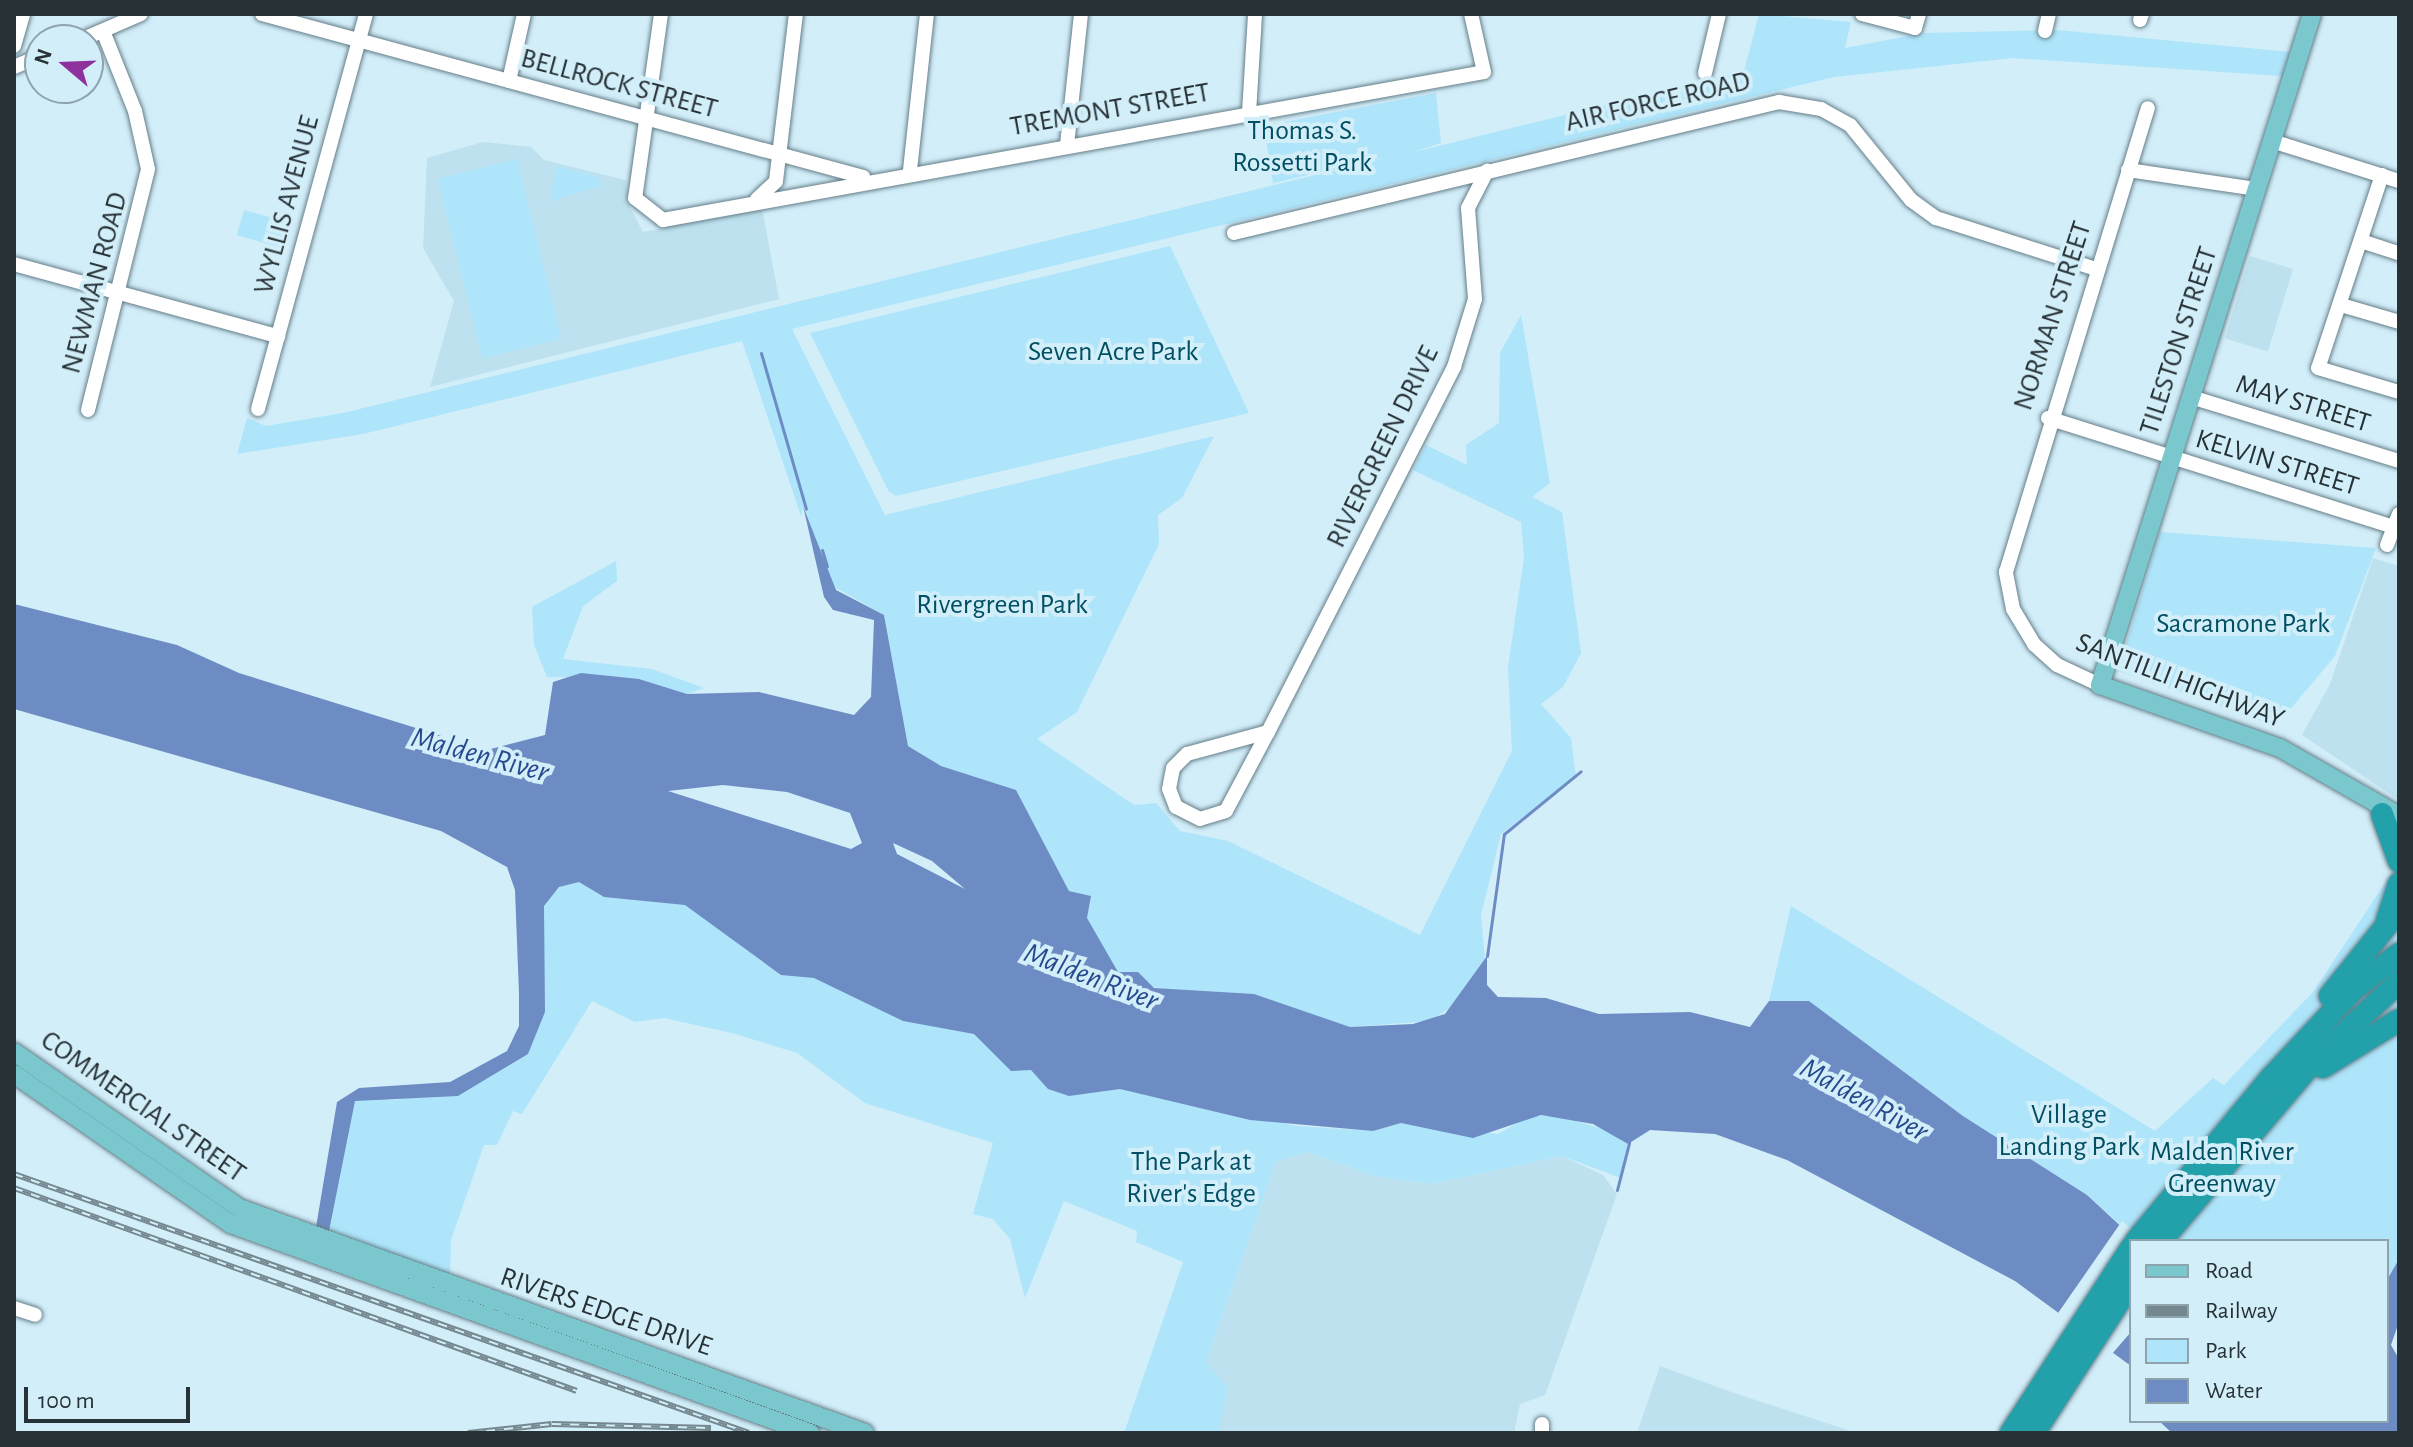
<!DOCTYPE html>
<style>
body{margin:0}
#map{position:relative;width:2413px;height:1447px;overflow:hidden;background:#d2eef9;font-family:"Alegreya Sans",sans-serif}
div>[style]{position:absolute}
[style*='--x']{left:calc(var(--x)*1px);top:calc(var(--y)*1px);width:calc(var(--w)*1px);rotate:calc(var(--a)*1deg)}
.built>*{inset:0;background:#bde1ee;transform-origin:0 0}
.green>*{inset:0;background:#aee5fa;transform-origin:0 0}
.water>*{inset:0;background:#6e8cc4}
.pier>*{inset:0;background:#d2eef9}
.stream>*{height:3px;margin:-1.5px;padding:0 1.5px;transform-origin:1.5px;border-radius:1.5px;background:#6e8cc4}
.roads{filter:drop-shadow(0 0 2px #657e88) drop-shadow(0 0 2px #657e88)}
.minor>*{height:14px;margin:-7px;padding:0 7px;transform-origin:7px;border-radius:7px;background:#fff}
.major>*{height:18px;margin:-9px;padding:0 9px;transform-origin:9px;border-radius:9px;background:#7ac7cd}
.highway>*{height:22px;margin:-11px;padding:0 11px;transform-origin:11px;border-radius:11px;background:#22a1ab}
.rail>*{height:6px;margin-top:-3px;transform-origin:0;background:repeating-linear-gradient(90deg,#d2eef9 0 9px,#75888f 0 18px);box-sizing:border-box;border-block:2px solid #75888f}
span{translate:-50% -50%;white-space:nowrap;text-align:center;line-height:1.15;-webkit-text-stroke:8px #d2eef9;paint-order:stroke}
.street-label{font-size:28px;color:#273236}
.park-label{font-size:28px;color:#004f63}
.water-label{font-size:30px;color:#274a8f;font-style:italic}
.frame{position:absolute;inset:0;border:16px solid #273236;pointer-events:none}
.legend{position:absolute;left:2129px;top:1239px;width:260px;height:184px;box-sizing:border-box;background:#d2eef9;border:2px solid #8ea3ab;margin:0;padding:10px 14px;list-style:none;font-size:24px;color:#273236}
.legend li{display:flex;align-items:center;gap:16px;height:40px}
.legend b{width:40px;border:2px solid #8ea3ab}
.north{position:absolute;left:24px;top:24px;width:80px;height:80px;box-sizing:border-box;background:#d2eef9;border:2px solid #8ea3ab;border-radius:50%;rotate:289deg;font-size:22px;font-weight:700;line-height:32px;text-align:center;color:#273236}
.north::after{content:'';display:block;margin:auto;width:28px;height:36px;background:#8e319c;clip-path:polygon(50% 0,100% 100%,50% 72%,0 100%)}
.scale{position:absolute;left:24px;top:1387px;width:166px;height:36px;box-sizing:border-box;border:4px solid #273236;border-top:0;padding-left:10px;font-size:24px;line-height:28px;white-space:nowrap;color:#273236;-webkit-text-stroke:6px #d2eef9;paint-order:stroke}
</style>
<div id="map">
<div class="built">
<i style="clip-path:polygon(483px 142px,531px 147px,544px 160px,626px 180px,627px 202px,643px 232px,762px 208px,779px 299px,430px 387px,454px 301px,423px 248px,427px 158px)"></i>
<i style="left:2250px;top:256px;width:45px;height:86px;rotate:17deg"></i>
<i style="clip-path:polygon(2373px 558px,2399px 566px,2399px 800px,2302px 735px,2330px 684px)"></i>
<i style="clip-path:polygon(1307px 1152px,1375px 1176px,1430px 1184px,1562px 1156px,1603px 1175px,1617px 1194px,1545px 1395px,1520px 1404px,1514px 1433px,1218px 1433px,1218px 1384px,1206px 1362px,1276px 1162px)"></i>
<i style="clip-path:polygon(1660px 1366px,1734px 1393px,1857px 1433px,1637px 1433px)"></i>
</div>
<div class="green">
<i style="clip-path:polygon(1759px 14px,1851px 22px,1845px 48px,1924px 33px,2057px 30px,2290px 52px,2282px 76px,2013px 58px,1834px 77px,792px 329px,885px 515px,1214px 436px,1182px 498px,1158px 515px,1159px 544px,1077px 712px,1037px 739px,1134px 805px,1156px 803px,1180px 831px,1228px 841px,1420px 935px,1512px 751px,1508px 667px,1524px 558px,1521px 522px,1413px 470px,1426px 445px,1467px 465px,1466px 445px,1499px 423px,1500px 353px,1521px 315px,1550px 483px,1532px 497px,1562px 512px,1581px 653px,1563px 687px,1541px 704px,1571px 738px,1576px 776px,1501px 834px,1481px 915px,1485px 959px,1455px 1004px,1431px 1021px,1350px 1027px,1265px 1000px,1194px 996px,1119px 979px,1087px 918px,1091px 896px,1069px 891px,1016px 790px,941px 766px,908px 746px,884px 615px,834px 587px,803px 506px,801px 516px,742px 341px,363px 434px,237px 454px,247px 418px,266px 426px,343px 413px,1393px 156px,1273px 183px,1264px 126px,1436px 93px,1441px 143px,1414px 152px,1744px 71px)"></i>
<i style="left:517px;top:159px;width:185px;height:82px;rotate:76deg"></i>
<i style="clip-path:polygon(557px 166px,600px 178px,601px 186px,550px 201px)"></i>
<i style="left:244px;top:210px;width:52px;height:26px;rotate:16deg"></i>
<i style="clip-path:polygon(1170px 246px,1249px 413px,896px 496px,889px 492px,810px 333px)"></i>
<i style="clip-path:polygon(2160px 532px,2376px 548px,2335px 656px,2282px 719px,2268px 723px,2118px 671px)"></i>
<i style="clip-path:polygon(616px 561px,617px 581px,583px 606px,563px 659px,652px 669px,704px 688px,687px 694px,639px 679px,547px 677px,534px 645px,532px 607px)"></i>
<i style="clip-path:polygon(2399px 862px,2399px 1259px,2387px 1280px,2387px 1241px,2139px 1241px,2087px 1195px,1963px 1116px,1809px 1002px,1769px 1001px,1791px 906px,2155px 1131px,2213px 1078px,2224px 1085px,2313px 992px)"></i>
<i style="clip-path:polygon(570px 878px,669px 896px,815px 975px,976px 1030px,1033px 1067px,1297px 1126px,1373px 1131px,1401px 1123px,1498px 1134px,1530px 1116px,1558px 1116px,1610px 1131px,1628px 1144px,1626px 1162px,1621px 1178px,1562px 1156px,1430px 1184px,1375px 1176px,1307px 1152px,1276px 1162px,1206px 1362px,1228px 1388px,1218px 1433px,1124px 1433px,1183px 1262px,1136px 1242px,1137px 1231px,1064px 1201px,1025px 1298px,1010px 1239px,993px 1219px,973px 1214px,993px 1143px,865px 1103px,797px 1053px,732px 1033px,664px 1018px,635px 1022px,592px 1001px,522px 1114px,513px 1111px,497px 1145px,484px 1145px,451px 1240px,450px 1275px,326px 1229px,351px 1097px,396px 1100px,514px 1063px,540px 906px)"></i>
</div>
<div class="water">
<i style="clip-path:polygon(evenodd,803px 506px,836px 590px,884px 615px,908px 746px,941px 766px,1016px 790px,1069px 891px,1091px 896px,1087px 918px,1118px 972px,1138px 972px,1154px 988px,1254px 994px,1350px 1027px,1413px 1024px,1445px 1014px,1487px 956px,1487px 985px,1498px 997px,1546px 998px,1599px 1014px,1690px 1012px,1750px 1027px,1769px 1001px,1809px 1001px,1963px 1116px,2087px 1195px,2127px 1232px,2131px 1366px,2015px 1281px,1787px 1160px,1715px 1134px,1650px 1130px,1628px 1144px,1593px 1124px,1541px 1115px,1473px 1138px,1401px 1123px,1373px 1131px,1250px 1120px,1120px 1089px,1069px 1096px,1048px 1089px,1031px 1070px,1011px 1071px,974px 1034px,903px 1021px,814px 978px,781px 975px,685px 905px,604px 897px,579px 882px,559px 887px,544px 906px,545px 1012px,528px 1054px,458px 1096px,355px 1101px,329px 1231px,316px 1227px,337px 1102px,359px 1088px,450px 1082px,507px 1051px,519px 1026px,519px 994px,515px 890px,507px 867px,441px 831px,14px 709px,14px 604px,177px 645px,239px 673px,487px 750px,545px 735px,553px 682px,581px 673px,639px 679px,687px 694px,759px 692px,854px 715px,871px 697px,874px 620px,833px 610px,824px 597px,803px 506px,723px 785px,787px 792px,850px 813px,862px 843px,851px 849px,668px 791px,723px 785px,803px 506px,893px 843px,932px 861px,965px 889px,897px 854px,893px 843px)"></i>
<i style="clip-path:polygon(2399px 1259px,2399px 1322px,2391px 1345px,2399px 1359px,2399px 1433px,2172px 1433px,2159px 1421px,2387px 1421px,2387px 1280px)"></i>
</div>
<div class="pier">
<i style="clip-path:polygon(2122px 1221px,2142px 1238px,2131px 1241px,2131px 1332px,2111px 1355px,2056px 1316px)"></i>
</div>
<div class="stream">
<i style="--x:761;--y:353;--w:162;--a:73.9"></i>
<i style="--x:822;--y:550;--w:17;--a:73"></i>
<i style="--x:1487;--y:956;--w:123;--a:-82.1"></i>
<i style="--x:1504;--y:834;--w:99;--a:-39.3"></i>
<i style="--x:1617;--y:1190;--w:49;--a:-75.7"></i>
</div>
<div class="roads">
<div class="minor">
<i style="--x:262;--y:14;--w:623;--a:15.17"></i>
<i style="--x:661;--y:14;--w:186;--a:98"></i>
<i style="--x:635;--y:198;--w:36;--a:38"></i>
<i style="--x:663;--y:220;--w:834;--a:-10.22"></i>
<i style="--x:1484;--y:72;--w:59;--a:-102.6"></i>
<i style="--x:1862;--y:14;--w:55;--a:14.8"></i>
<i style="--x:1915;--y:28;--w:15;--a:-74"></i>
<i style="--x:2140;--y:20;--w:6;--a:-72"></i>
<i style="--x:2045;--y:31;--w:17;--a:-77"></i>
<i style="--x:81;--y:40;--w:65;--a:-23.4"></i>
<i style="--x:14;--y:46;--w:33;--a:-74"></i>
<i style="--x:14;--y:67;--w:28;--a:-23"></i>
<i style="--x:1705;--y:73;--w:61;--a:-76.7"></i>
<i style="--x:509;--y:81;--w:69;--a:-77.4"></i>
<i style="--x:1249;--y:113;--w:99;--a:-86.5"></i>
<i style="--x:2272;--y:141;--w:133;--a:17.5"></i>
<i style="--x:1067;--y:145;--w:132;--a:-83.9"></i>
<i style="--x:910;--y:170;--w:157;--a:-83.8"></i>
<i style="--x:2128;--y:170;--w:129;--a:8.4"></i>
<i style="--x:2382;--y:175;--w:203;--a:108.3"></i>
<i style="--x:2318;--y:368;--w:84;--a:16.5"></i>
<i style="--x:757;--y:199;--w:26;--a:-43"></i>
<i style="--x:776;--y:181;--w:168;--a:-83.2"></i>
<i style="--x:1234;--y:233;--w:561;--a:-13.52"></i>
<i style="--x:1779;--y:102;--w:43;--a:9.5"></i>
<i style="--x:1821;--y:109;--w:33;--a:29"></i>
<i style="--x:1850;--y:125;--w:97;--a:50.9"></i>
<i style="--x:1911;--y:200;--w:31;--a:36"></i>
<i style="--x:1936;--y:218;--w:168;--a:17.7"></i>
<i style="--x:2361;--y:241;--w:40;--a:18"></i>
<i style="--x:14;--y:264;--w:274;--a:15.3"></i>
<i style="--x:2341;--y:305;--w:60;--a:16.3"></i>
<i style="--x:2191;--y:397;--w:218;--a:17.1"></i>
<i style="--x:258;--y:409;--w:409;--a:-74.7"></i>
<i style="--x:88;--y:410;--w:248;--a:-76"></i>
<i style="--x:148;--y:169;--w:59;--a:-102.6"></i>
<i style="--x:135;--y:111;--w:86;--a:-111.8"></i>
<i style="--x:2048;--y:418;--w:368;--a:17.5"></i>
<i style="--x:2387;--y:545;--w:33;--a:-69"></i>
<i style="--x:2100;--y:685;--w:47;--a:-155.1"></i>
<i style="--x:2057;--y:665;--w:31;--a:-138"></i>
<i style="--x:2034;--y:644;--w:41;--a:-121"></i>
<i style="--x:2013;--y:609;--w:38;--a:-101"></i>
<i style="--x:2006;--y:572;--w:485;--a:-73"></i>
<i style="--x:1268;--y:732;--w:410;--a:-63"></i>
<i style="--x:1454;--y:367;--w:71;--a:-72.8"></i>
<i style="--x:1475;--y:299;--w:91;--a:-94.4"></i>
<i style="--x:1468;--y:208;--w:42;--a:-62.8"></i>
<i style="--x:1268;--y:732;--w:89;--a:118"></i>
<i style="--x:1226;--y:811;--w:27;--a:163"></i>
<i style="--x:1200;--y:819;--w:27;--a:-153"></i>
<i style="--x:1176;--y:807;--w:19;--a:-111"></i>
<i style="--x:1169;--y:789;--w:21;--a:-79"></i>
<i style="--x:1173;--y:768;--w:20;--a:-45"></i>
<i style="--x:1187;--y:754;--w:84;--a:-15.2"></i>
<i style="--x:14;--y:1308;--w:22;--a:18"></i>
<i style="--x:1542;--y:1433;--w:9;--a:-90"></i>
</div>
<div class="major">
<i style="--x:2312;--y:14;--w:704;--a:107.53"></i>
<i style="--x:2100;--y:685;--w:191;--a:19.3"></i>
<i style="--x:2280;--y:748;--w:137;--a:29.7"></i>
<i style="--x:14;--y:1052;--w:274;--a:34.7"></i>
<i style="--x:239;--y:1208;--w:665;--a:19.77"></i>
<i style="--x:14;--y:1074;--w:264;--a:34.7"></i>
<i style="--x:231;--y:1224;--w:616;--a:19.85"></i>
</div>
<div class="highway">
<i style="--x:2382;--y:814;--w:50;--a:70.1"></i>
<i style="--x:2387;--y:921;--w:39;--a:-72"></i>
<i style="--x:2330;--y:996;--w:110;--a:-51.3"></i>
<i style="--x:2323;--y:1067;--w:89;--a:-31.7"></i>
<i style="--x:2136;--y:1241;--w:212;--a:-50.4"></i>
<i style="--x:2271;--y:1078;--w:122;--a:-47"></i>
<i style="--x:2354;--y:989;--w:57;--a:-37.9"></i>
<i style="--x:2161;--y:1241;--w:233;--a:-49.7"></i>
<i style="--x:2312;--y:1063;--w:119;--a:-43"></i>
<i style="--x:2011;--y:1433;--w:221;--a:-57"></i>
<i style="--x:2034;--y:1433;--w:179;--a:-57.1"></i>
</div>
</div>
<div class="rail">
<i style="--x:14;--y:1174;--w:779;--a:19.41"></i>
<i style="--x:14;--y:1188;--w:598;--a:19.83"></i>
<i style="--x:468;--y:1433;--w:84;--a:-6.1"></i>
<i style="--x:552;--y:1424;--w:159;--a:1.4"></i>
</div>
<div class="street-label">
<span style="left:619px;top:84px;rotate:15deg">BELLROCK STREET</span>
<span style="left:1658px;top:102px;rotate:-13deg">AIR FORCE ROAD</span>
<span style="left:1110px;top:110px;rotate:-10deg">TREMONT STREET</span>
<span style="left:287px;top:205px;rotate:-75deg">WYLLIS AVENUE</span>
<span style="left:95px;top:283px;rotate:-75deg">NEWMAN ROAD</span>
<span style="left:2053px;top:316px;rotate:-72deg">NORMAN STREET</span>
<span style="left:2179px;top:341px;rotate:-72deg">TILESTON STREET</span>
<span style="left:2303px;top:404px;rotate:17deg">MAY STREET</span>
<span style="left:1383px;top:447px;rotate:-64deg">RIVERGREEN DRIVE</span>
<span style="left:2277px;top:463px;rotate:17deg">KELVIN STREET</span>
<span style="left:2180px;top:681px;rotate:21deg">SANTILLI HIGHWAY</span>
<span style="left:143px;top:1107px;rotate:35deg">COMMERCIAL STREET</span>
<span style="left:606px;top:1312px;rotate:19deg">RIVERS EDGE DRIVE</span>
</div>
<div class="park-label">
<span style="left:1302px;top:147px">Thomas S.<br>Rossetti Park</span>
<span style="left:1113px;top:352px">Seven Acre Park</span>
<span style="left:1002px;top:605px">Rivergreen Park</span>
<span style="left:2243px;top:624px">Sacramone Park</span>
<span style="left:2069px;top:1131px">Village<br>Landing Park</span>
<span style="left:2222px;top:1168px">Malden River<br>Greenway</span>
<span style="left:1191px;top:1178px">The Park at<br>River's Edge</span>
</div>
<div class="water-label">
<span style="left:480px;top:755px;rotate:15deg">Malden River</span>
<span style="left:1091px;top:977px;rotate:21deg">Malden River</span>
<span style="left:1864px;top:1100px;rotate:29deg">Malden River</span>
</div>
<div class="frame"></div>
<ul class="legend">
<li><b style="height:10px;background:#7ac7cd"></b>Road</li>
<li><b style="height:10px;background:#75888f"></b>Railway</li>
<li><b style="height:22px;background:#aee5fa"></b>Park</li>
<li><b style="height:22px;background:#6e8cc4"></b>Water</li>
</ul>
<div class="north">N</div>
<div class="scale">100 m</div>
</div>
